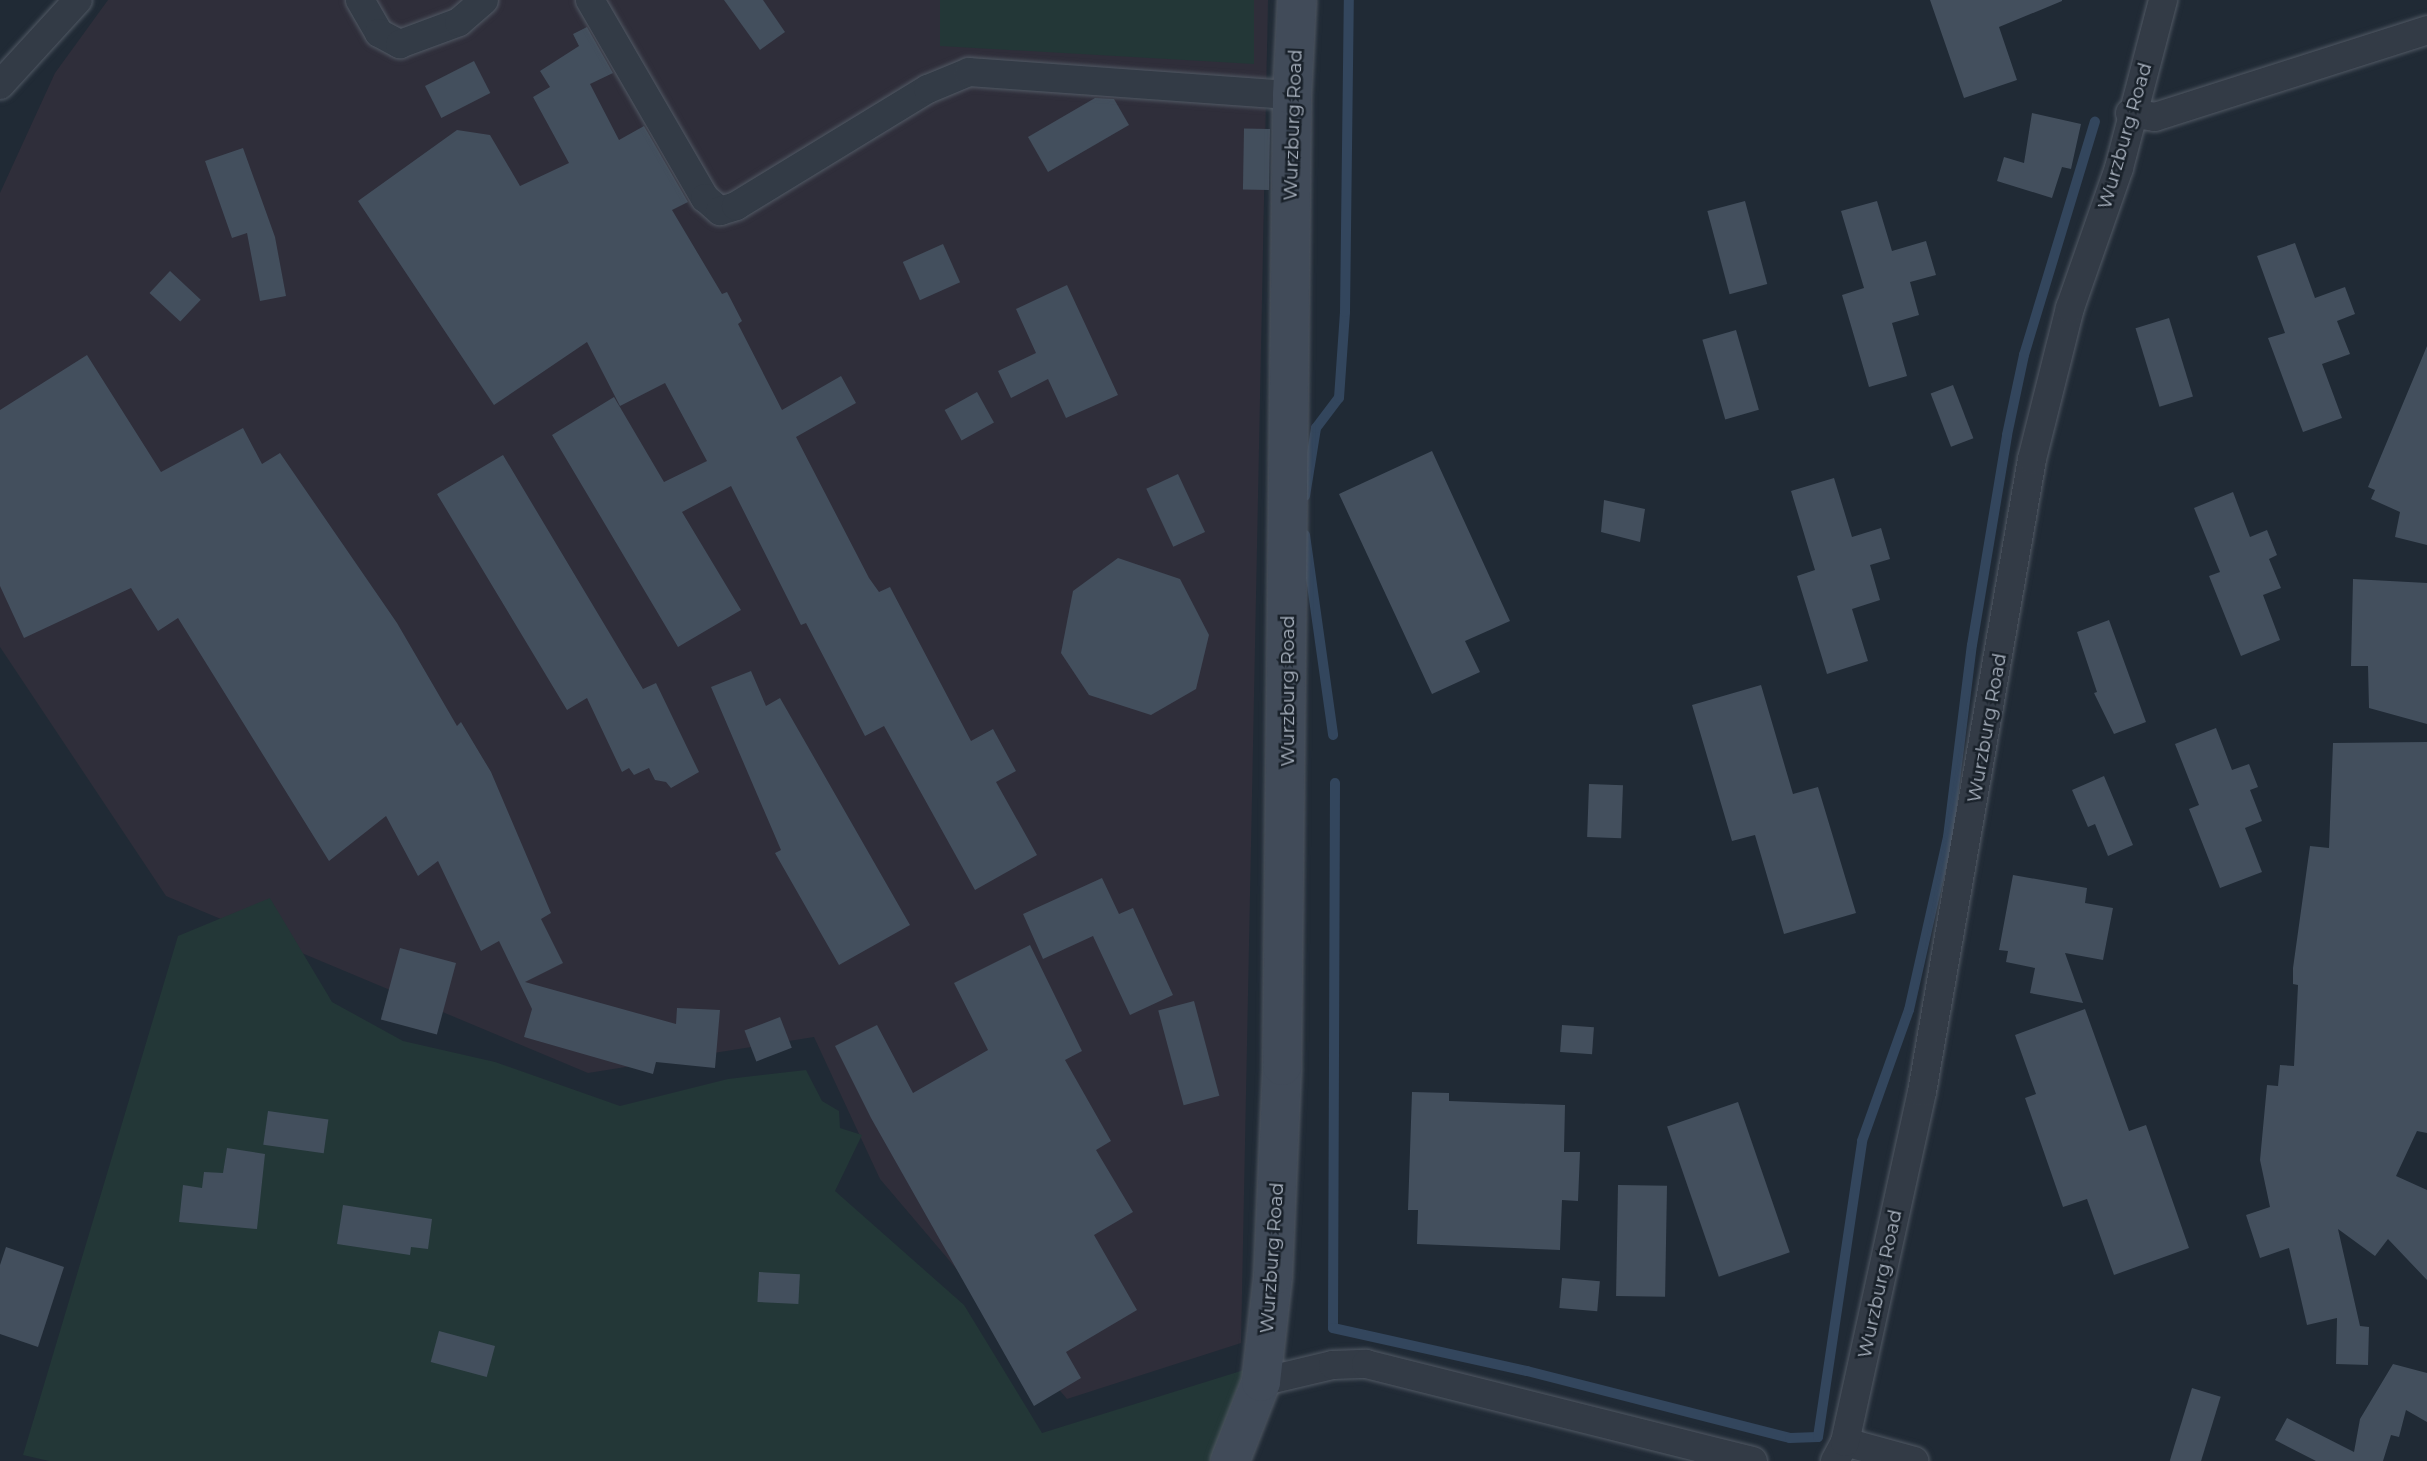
<!DOCTYPE html>
<style>
body{margin:0}
#map{position:relative;width:2427px;height:1461px;overflow:hidden;background:#202a35;font-family:Montserrat,sans-serif}
div>[style]{position:absolute}
[style*='--x']{left:calc(var(--x)*1px);top:calc(var(--y)*1px);width:calc(var(--w)*1px);rotate:calc(var(--a)*1deg)}
.medical>*{inset:0;background:#2f2e3a}
.green>*{inset:0;background:#233737}
.stream>*{height:10px;margin:-5px;padding:0 5px;transform-origin:5px;border-radius:5px;background:#33465d}
.building>*{inset:0;background:#434f5d;transform-origin:0 0}
.roads{filter:drop-shadow(0 0 2px #515964) drop-shadow(0 0 2px #515964)}
.minor>*{height:28px;margin:-14px;padding:0 14px;transform-origin:14px;border-radius:14px;background:#333b46}
.secondary>*{height:38px;margin:-19px;padding:0 19px;transform-origin:19px;border-radius:19px;background:#414b59}
span{translate:-50% -50%;white-space:nowrap;text-align:center;line-height:1.15;-webkit-text-stroke:5px #19212a;paint-order:stroke}
.street-label{font-size:19px;color:#adb6c3}
</style>
<div id="map">
<div class="medical">
<i style="clip-path:polygon(108px 0,1268px 0,1241px 1343px,1067px 1399px,880px 1179px,814px 1037px,588px 1073px,166px 896px,0 647px,0 193px,55px 73px)"></i>
</div>
<div class="green">
<i style="clip-path:polygon(940px 0,1254px 0,1254px 64px,940px 46px)"></i>
<i style="clip-path:polygon(270px 898px,332px 1002px,403px 1041px,495px 1062px,620px 1106px,728px 1079px,806px 1070px,822px 1101px,839px 1111px,840px 1128px,862px 1135px,835px 1191px,964px 1305px,1042px 1433px,1244px 1370px,1210px 1461px,49px 1461px,23px 1455px,178px 936px)"></i>
</div>
<div class="stream">
<i style="--x:1305;--y:496;--w:69;--a:-80.8"></i>
<i style="--x:1316;--y:428;--w:38;--a:-53"></i>
<i style="--x:1339;--y:398;--w:86;--a:-86"></i>
<i style="--x:1345;--y:312;--w:312;--a:-89.3"></i>
<i style="--x:1305;--y:535;--w:202;--a:82"></i>
<i style="--x:1335;--y:783;--w:545;--a:90.21"></i>
<i style="--x:1333;--y:1328;--w:199;--a:12.5"></i>
<i style="--x:1527;--y:1371;--w:271;--a:14.3"></i>
<i style="--x:1790;--y:1438;--w:28;--a:-2"></i>
<i style="--x:1818;--y:1437;--w:299;--a:-81.5"></i>
<i style="--x:1862;--y:1141;--w:139;--a:-70.3"></i>
<i style="--x:1909;--y:1010;--w:177;--a:-77.3"></i>
<i style="--x:1948;--y:837;--w:193;--a:-82.9"></i>
<i style="--x:1972;--y:645;--w:213;--a:-80.5"></i>
<i style="--x:2007;--y:435;--w:82;--a:-78"></i>
<i style="--x:2024;--y:355;--w:244;--a:-73.1"></i>
</div>
<div class="building">
<i style="clip-path:polygon(724px 0,763px 0,785px 32px,760px 50px)"></i>
<i style="clip-path:polygon(1930px 0,2062px 0,2062px 1px,1999px 27px,2017px 80px,1964px 98px)"></i>
<i style="clip-path:polygon(587px 27px,613px 73px,590px 84px,619px 140px,644px 126px,688px 202px,672px 210px,722px 294px,727px 292px,742px 321px,738px 324px,782px 410px,841px 376px,856px 403px,796px 437px,869px 578px,879px 592px,890px 587px,971px 741px,993px 729px,1016px 771px,996px 782px,1037px 855px,975px 890px,884px 726px,865px 736px,806px 623px,801px 625px,731px 486px,682px 512px,741px 610px,678px 647px,552px 435px,614px 397px,664px 482px,707px 461px,665px 383px,620px 406px,587px 342px,494px 405px,358px 201px,457px 130px,490px 135px,520px 186px,569px 163px,533px 97px,550px 87px,540px 71px,579px 46px,573px 34px)"></i>
<i style="left:474px;top:61px;width:36px;height:55px;rotate:63deg"></i>
<i style="clip-path:polygon(1095px 98px,1114px 99px,1129px 125px,1048px 172px,1028px 137px)"></i>
<i style="clip-path:polygon(2032px 113px,2081px 124px,2071px 169px,2062px 167px,2052px 198px,1997px 181px,2004px 157px,2024px 163px)"></i>
<i style="left:1270px;top:129px;width:61px;height:26px;rotate:91deg"></i>
<i style="clip-path:polygon(243px 148px,275px 237px,286px 296px,260px 301px,247px 233px,232px 238px,205px 161px)"></i>
<i style="left:1745px;top:201px;width:86px;height:39px;rotate:75deg"></i>
<i style="clip-path:polygon(1877px 201px,1892px 251px,1926px 241px,1936px 275px,1910px 282px,1919px 315px,1892px 323px,1907px 376px,1869px 387px,1842px 295px,1864px 288px,1841px 211px)"></i>
<i style="clip-path:polygon(2295px 243px,2315px 298px,2345px 287px,2355px 314px,2337px 321px,2350px 354px,2322px 364px,2342px 418px,2303px 432px,2268px 338px,2285px 333px,2257px 256px)"></i>
<i style="left:943px;top:244px;width:42px;height:44px;rotate:66deg"></i>
<i style="left:170px;top:271px;width:42px;height:30px;rotate:43deg"></i>
<i style="clip-path:polygon(1067px 285px,1118px 395px,1066px 418px,1048px 379px,1011px 398px,998px 371px,1036px 353px,1016px 309px)"></i>
<i style="left:2169px;top:318px;width:82px;height:35px;rotate:73deg"></i>
<i style="left:1736px;top:330px;width:83px;height:35px;rotate:74deg"></i>
<i style="clip-path:polygon(2427px 346px,2427px 545px,2395px 537px,2400px 512px,2371px 499px,2375px 490px,2368px 487px)"></i>
<i style="clip-path:polygon(87px 355px,161px 472px,243px 428px,262px 464px,280px 453px,397px 623px,457px 726px,461px 722px,491px 772px,551px 913px,541px 919px,563px 963px,525px 982px,676px 1024px,677px 1008px,720px 1010px,715px 1068px,656px 1062px,653px 1074px,524px 1037px,532px 1009px,499px 941px,481px 951px,438px 861px,418px 876px,386px 816px,329px 861px,178px 618px,158px 631px,131px 588px,24px 638px,0 586px,0 410px)"></i>
<i style="left:1953px;top:385px;width:57px;height:24px;rotate:69deg"></i>
<i style="left:977px;top:392px;width:35px;height:37px;rotate:61deg"></i>
<i style="clip-path:polygon(1432px 451px,1510px 621px,1465px 641px,1480px 672px,1432px 694px,1339px 494px)"></i>
<i style="clip-path:polygon(503px 455px,643px 689px,656px 683px,699px 772px,671px 788px,666px 782px,655px 780px,649px 768px,634px 775px,629px 768px,622px 772px,587px 698px,567px 710px,437px 494px)"></i>
<i style="left:1178px;top:474px;width:64px;height:35px;rotate:65deg"></i>
<i style="clip-path:polygon(1834px 478px,1852px 537px,1881px 528px,1890px 559px,1870px 565px,1880px 600px,1852px 609px,1868px 661px,1827px 674px,1797px 576px,1815px 570px,1791px 491px)"></i>
<i style="clip-path:polygon(2233px 492px,2250px 537px,2267px 530px,2277px 555px,2269px 559px,2281px 588px,2263px 595px,2280px 640px,2241px 656px,2209px 576px,2220px 572px,2194px 508px)"></i>
<i style="clip-path:polygon(1604px 500px,1645px 509px,1640px 542px,1601px 532px)"></i>
<i style="clip-path:polygon(1118px 558px,1180px 579px,1209px 635px,1196px 689px,1151px 715px,1089px 695px,1061px 653px,1073px 591px)"></i>
<i style="clip-path:polygon(2353px 579px,2427px 583px,2427px 724px,2369px 708px,2368px 666px,2351px 666px)"></i>
<i style="clip-path:polygon(2109px 620px,2146px 722px,2114px 734px,2094px 693px,2097px 692px,2077px 632px)"></i>
<i style="clip-path:polygon(751px 671px,766px 706px,780px 698px,910px 925px,839px 965px,775px 853px,781px 850px,711px 687px)"></i>
<i style="clip-path:polygon(1761px 685px,1793px 794px,1818px 787px,1856px 913px,1784px 934px,1755px 835px,1732px 841px,1692px 705px)"></i>
<i style="clip-path:polygon(2216px 728px,2232px 770px,2249px 764px,2258px 787px,2250px 790px,2262px 821px,2245px 828px,2262px 872px,2220px 888px,2189px 809px,2199px 805px,2175px 744px)"></i>
<i style="clip-path:polygon(2427px 742px,2427px 1133px,2417px 1131px,2396px 1176px,2427px 1190px,2427px 1280px,2388px 1239px,2375px 1256px,2338px 1229px,2360px 1326px,2369px 1327px,2368px 1365px,2336px 1364px,2337px 1318px,2307px 1325px,2289px 1248px,2260px 1258px,2246px 1215px,2270px 1207px,2260px 1160px,2267px 1085px,2278px 1086px,2280px 1065px,2294px 1066px,2298px 985px,2293px 984px,2293px 968px,2310px 846px,2329px 848px,2333px 743px)"></i>
<i style="clip-path:polygon(2104px 776px,2133px 845px,2108px 856px,2095px 824px,2088px 827px,2072px 790px)"></i>
<i style="left:1589px;top:784px;width:34px;height:53px;rotate:2deg"></i>
<i style="clip-path:polygon(2013px 875px,2087px 888px,2085px 903px,2113px 908px,2103px 960px,2065px 953px,2083px 1003px,2030px 993px,2035px 968px,2006px 962px,2008px 951px,1999px 950px)"></i>
<i style="clip-path:polygon(1102px 878px,1119px 914px,1133px 908px,1173px 995px,1130px 1015px,1093px 936px,1043px 959px,1023px 914px)"></i>
<i style="clip-path:polygon(1030px 945px,1082px 1051px,1065px 1060px,1111px 1141px,1096px 1150px,1133px 1212px,1094px 1235px,1137px 1310px,1066px 1352px,1081px 1378px,1034px 1406px,871px 1118px,835px 1046px,877px 1025px,913px 1093px,988px 1050px,954px 983px)"></i>
<i style="left:400px;top:948px;width:58px;height:74px;rotate:15deg"></i>
<i style="left:1194px;top:1001px;width:98px;height:37px;rotate:75deg"></i>
<i style="clip-path:polygon(2085px 1009px,2129px 1131px,2146px 1125px,2189px 1248px,2114px 1275px,2087px 1199px,2063px 1207px,2025px 1098px,2036px 1094px,2015px 1035px)"></i>
<i style="left:780px;top:1017px;width:33px;height:38px;rotate:69deg"></i>
<i style="left:1562px;top:1025px;width:32px;height:27px;rotate:4deg"></i>
<i style="clip-path:polygon(1412px 1092px,1449px 1093px,1449px 1101px,1565px 1105px,1564px 1152px,1580px 1152px,1578px 1201px,1562px 1200px,1560px 1250px,1417px 1244px,1418px 1210px,1408px 1210px)"></i>
<i style="left:1738px;top:1102px;width:159px;height:75px;rotate:71deg"></i>
<i style="left:268px;top:1111px;width:61px;height:34px;rotate:8deg"></i>
<i style="clip-path:polygon(227px 1148px,265px 1154px,257px 1229px,179px 1222px,183px 1185px,202px 1188px,204px 1172px,223px 1173px)"></i>
<i style="left:1618px;top:1185px;width:49px;height:111px;rotate:1deg"></i>
<i style="clip-path:polygon(343px 1205px,432px 1219px,428px 1249px,411px 1247px,410px 1255px,337px 1244px)"></i>
<i style="clip-path:polygon(6px 1247px,64px 1267px,38px 1347px,0 1334px,0 1265px)"></i>
<i style="left:759px;top:1272px;width:41px;height:30px;rotate:3deg"></i>
<i style="left:1562px;top:1278px;width:38px;height:30px;rotate:5deg"></i>
<i style="left:439px;top:1331px;width:58px;height:32px;rotate:15deg"></i>
<i style="clip-path:polygon(2393px 1364px,2427px 1373px,2427px 1422px,2406px 1410px,2399px 1437px,2391px 1435px,2383px 1461px,2316px 1461px,2275px 1440px,2287px 1418px,2354px 1452px,2360px 1419px)"></i>
<i style="left:2192px;top:1388px;width:30px;height:76px;rotate:17deg"></i>
</div>
<div class="roads">
<div class="minor">
<i style="--x:360;--y:0;--w:38;--a:60"></i>
<i style="--x:379;--y:33;--w:24;--a:28"></i>
<i style="--x:400;--y:44;--w:63;--a:-20.4"></i>
<i style="--x:459;--y:22;--w:33;--a:-41"></i>
<i style="--x:590;--y:0;--w:229;--a:59.9"></i>
<i style="--x:705;--y:198;--w:20;--a:41"></i>
<i style="--x:720;--y:211;--w:17;--a:-17"></i>
<i style="--x:736;--y:206;--w:225;--a:-31.4"></i>
<i style="--x:928;--y:89;--w:44;--a:-22.5"></i>
<i style="--x:969;--y:72;--w:324;--a:4.1"></i>
<i style="--x:0;--y:85;--w:115;--a:-47.5"></i>
<i style="--x:2130;--y:113;--w:25;--a:9"></i>
<i style="--x:2155;--y:117;--w:286;--a:-17.7"></i>
<i style="--x:1261;--y:1382;--w:74;--a:-13.3"></i>
<i style="--x:1333;--y:1365;--w:33;--a:-2"></i>
<i style="--x:1366;--y:1364;--w:399;--a:14.1"></i>
<i style="--x:1845;--y:1442;--w:72;--a:15.4"></i>
<i style="--x:1835;--y:1461;--w:21;--a:-62"></i>
<i style="--x:1845;--y:1442;--w:358;--a:-77.6"></i>
<i style="--x:1922;--y:1092;--w:642;--a:-80.14"></i>
<i style="--x:2032;--y:459;--w:156;--a:-75.9"></i>
<i style="--x:2070;--y:308;--w:148;--a:-70.7"></i>
<i style="--x:2119;--y:168;--w:174;--a:-75.3"></i>
</div>
<div class="secondary">
<i style="--x:1230;--y:1461;--w:85;--a:-68.6"></i>
<i style="--x:1261;--y:1382;--w:107;--a:-83.5"></i>
<i style="--x:1273;--y:1276;--w:210;--a:-87.5"></i>
<i style="--x:1282;--y:1066;--w:971;--a:-89.41"></i>
<i style="--x:1292;--y:95;--w:95;--a:-87"></i>
</div>
</div>
<div class="street-label">
<span style="left:1293px;top:125px;rotate:-88deg">Wurzburg Road</span>
<span style="left:2125px;top:136px;rotate:-74deg">Wurzburg Road</span>
<span style="left:1288px;top:691px;rotate:-90deg">Wurzburg Road</span>
<span style="left:1987px;top:728px;rotate:-80deg">Wurzburg Road</span>
<span style="left:1272px;top:1258px;rotate:-86deg">Wurzburg Road</span>
<span style="left:1880px;top:1284px;rotate:-78deg">Wurzburg Road</span>
</div>
</div>
